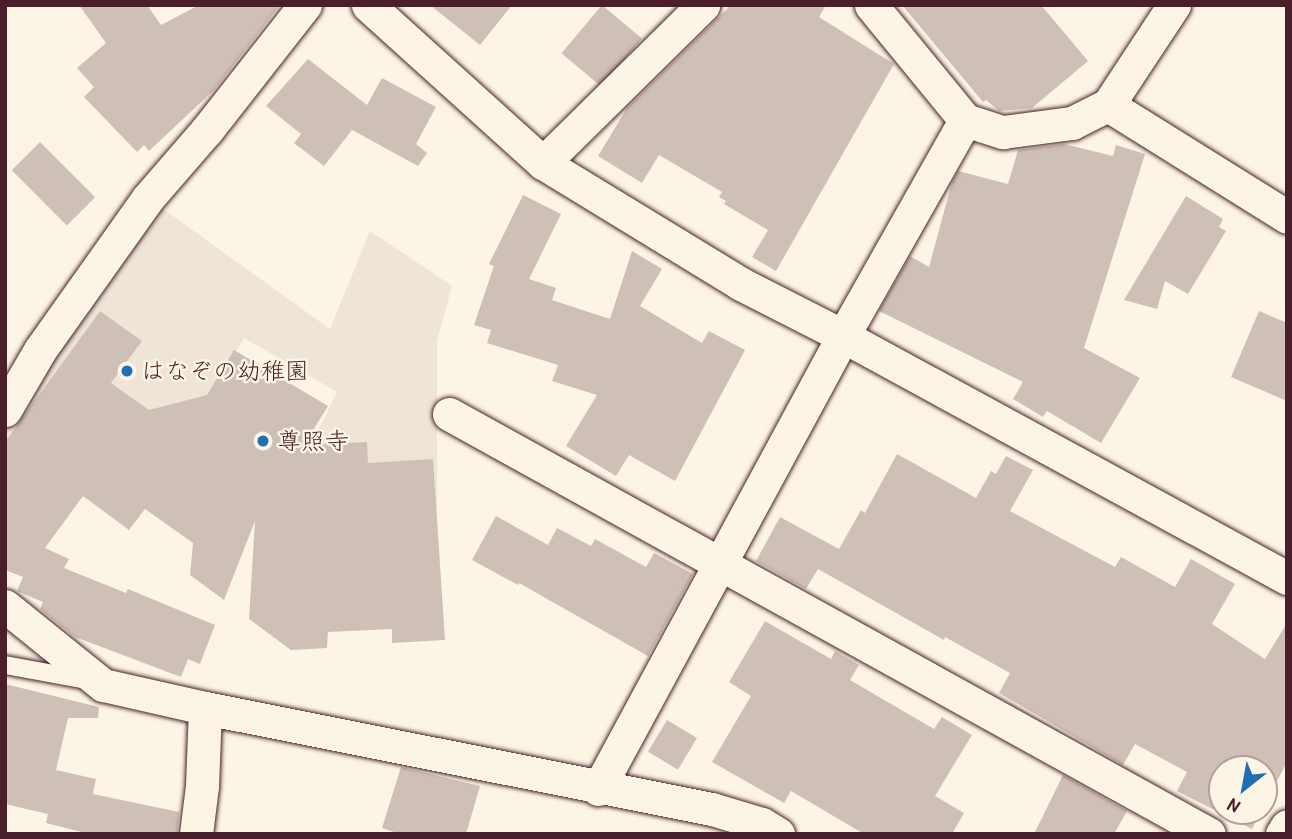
<!DOCTYPE html>
<meta charset="utf-8">
<style>
body{margin:0}
#map{position:relative;width:1292px;height:839px;overflow:hidden;background:#fcf5e5;font-family:"Patrick Hand","Klee One",sans-serif}
div>[style]{position:absolute}
[style*='--x']{left:calc(var(--x)*1px);top:calc(var(--y)*1px);width:calc(var(--w)*1px);rotate:calc(var(--a)*1deg)}
.built>*{inset:0;background:#eee5d7}
.building>*{inset:0;background:#cfc0b7;transform-origin:0 0}
.roads{filter:drop-shadow(0 0 2px #4a1f2b) drop-shadow(0 0 2px #4a1f2b)}
.lane>*{height:18px;margin:-9px;padding:0 9px;transform-origin:9px;border-radius:9px;background:#fcf5e5}
.street>*{height:33px;margin:-16.5px;padding:0 16.5px;transform-origin:16.5px;border-radius:16.5px;background:#fcf5e5}
.dots>*{width:19px;height:19px;translate:-50% -50%;box-sizing:border-box;border:4px solid #fcf5e5;border-radius:50%}
span{translate:-50% -50%;white-space:nowrap;text-align:center;line-height:1.15;-webkit-text-stroke:5px #fcf5e5;paint-order:stroke}
.poi-label{font-size:24px;color:#4a1f2b}
.left{translate:0 -50%;text-align:left}
.frame{position:absolute;inset:0;border:7px solid #4a1f2b;pointer-events:none}
.north{position:absolute;left:1208px;top:755px;width:70px;height:70px;box-sizing:border-box;background:#fcf5e5;border:2px solid #b59f9b;border-radius:50%;rotate:211deg;font-size:19px;font-weight:700;line-height:28px;text-align:center;color:#4a1f2b}
.north::after{content:'';display:block;margin:auto;width:24px;height:32px;background:#1f6fb2;clip-path:polygon(50% 0,100% 100%,50% 72%,0 100%)}
</style>
<div id="map">
<div class="built">
<i style="clip-path:polygon(148px 198px,330px 329px,370px 231px,452px 286px,437px 341px,437px 513px,352px 513px,296px 477px,337px 392px,244px 338px,196px 420px,5px 453px,5px 418px)"></i>
</div>
<div class="building">
<i style="clip-path:polygon(79px 5px,147px 5px,161px 25px,199px 5px,280px 5px,214px 90px,149px 151px,144px 145px,137px 152px,84px 97px,94px 87px,77px 68px,106px 43px)"></i>
<i style="clip-path:polygon(430px 5px,512px 5px,480px 45px)"></i>
<i style="left:602px;top:5px;width:52px;height:63px;rotate:40deg"></i>
<i style="clip-path:polygon(731px 5px,826px 5px,819px 17px,894px 64px,776px 271px,752px 257px,768px 230px,724px 204px,726px 201px,719px 197px,722px 192px,659px 155px,642px 183px,598px 156px,627px 108px)"></i>
<i style="clip-path:polygon(902px 5px,1041px 5px,1088px 61px,1032px 108px,999px 111px,986px 100px,983px 102px)"></i>
<i style="clip-path:polygon(308px 59px,367px 105px,382px 78px,436px 107px,416px 144px,427px 153px,418px 166px,352px 130px,324px 166px,294px 143px,301px 134px,266px 106px)"></i>
<i style="left:40px;top:142px;width:78px;height:40px;rotate:45deg"></i>
<i style="clip-path:polygon(1064px 144px,1113px 156px,1116px 145px,1145px 154px,1084px 348px,1140px 378px,1101px 443px,1047px 411px,1043px 417px,1013px 399px,1023px 382px,879px 311px,910px 256px,929px 267px,952px 182px,958px 171px,1008px 184px,1018px 150px)"></i>
<i style="clip-path:polygon(523px 195px,561px 214px,529px 279px,556px 288px,552px 300px,610px 319px,632px 251px,662px 269px,640px 306px,702px 343px,709px 331px,745px 350px,675px 481px,629px 455px,616px 476px,566px 446px,597px 395px,552px 381px,558px 365px,487px 343px,491px 330px,474px 325px,494px 266px,489px 264px)"></i>
<i style="clip-path:polygon(1186px 196px,1223px 219px,1219px 227px,1226px 231px,1188px 294px,1165px 281px,1157px 309px,1124px 300px)"></i>
<i style="clip-path:polygon(100px 311px,142px 341px,111px 383px,149px 410px,207px 395px,234px 350px,328px 406px,304px 445px,367px 442px,368px 463px,433px 459px,445px 640px,392px 643px,392px 629px,328px 632px,327px 648px,291px 650px,249px 619px,255px 521px,224px 600px,190px 575px,193px 543px,145px 509px,129px 530px,83px 496px,45px 548px,69px 559px,64px 568px,126px 593px,128px 589px,215px 625px,200px 664px,188px 659px,181px 677px,75px 637px,40px 609px,43px 602px,17px 591px,23px 577px,5px 570px,5px 442px)"></i>
<i style="clip-path:polygon(1259px 311px,1287px 323px,1287px 401px,1231px 377px)"></i>
<i style="clip-path:polygon(897px 454px,976px 498px,991px 471px,996px 474px,1006px 456px,1033px 470px,1010px 511px,1115px 567px,1121px 557px,1175px 587px,1191px 559px,1235px 584px,1212px 624px,1265px 659px,1287px 623px,1287px 762px,1264px 806px,1264px 769px,1222px 769px,1222px 811px,1261px 811px,1252px 829px,1177px 791px,1187px 772px,1135px 744px,1123px 765px,999px 693px,1010px 673px,945px 637px,944px 640px,818px 569px,806px 589px,756px 561px,780px 517px,839px 549px,861px 510px,865px 513px)"></i>
<i style="clip-path:polygon(496px 516px,548px 545px,557px 528px,591px 546px,595px 539px,646px 567px,654px 553px,693px 574px,648px 656px,519px 583px,518px 585px,472px 560px)"></i>
<i style="clip-path:polygon(765px 621px,831px 659px,835px 651px,859px 665px,850px 680px,934px 729px,942px 717px,972px 735px,935px 796px,964px 813px,952px 834px,864px 834px,791px 791px,784px 803px,712px 762px,751px 696px,729px 682px)"></i>
<i style="clip-path:polygon(5px 684px,99px 707px,98px 718px,68px 718px,56px 770px,96px 779px,93px 794px,179px 812px,177px 834px,89px 834px,46px 823px,48px 814px,5px 804px)"></i>
<i style="left:667px;top:720px;width:35px;height:37px;rotate:31deg"></i>
<i style="clip-path:polygon(401px 767px,480px 786px,466px 834px,400px 834px,382px 828px)"></i>
<i style="clip-path:polygon(1063px 775px,1127px 811px,1114px 834px,1034px 834px)"></i>
</div>
<div class="roads">
<div class="lane">
<i style="--x:5;--y:665;--w:83;--a:10.4"></i>
</div>
<div class="street">
<i style="--x:368;--y:5;--w:236;--a:42.1"></i>
<i style="--x:543;--y:163;--w:232;--a:31.4"></i>
<i style="--x:741;--y:284;--w:114;--a:27"></i>
<i style="--x:843;--y:336;--w:506;--a:28.59"></i>
<i style="--x:871;--y:5;--w:149;--a:50.7"></i>
<i style="--x:965;--y:120;--w:40;--a:18"></i>
<i style="--x:1003;--y:132;--w:70;--a:-7.4"></i>
<i style="--x:1072;--y:123;--w:40;--a:-26.6"></i>
<i style="--x:1108;--y:105;--w:211;--a:32"></i>
<i style="--x:1108;--y:105;--w:120;--a:-56.6"></i>
<i style="--x:543;--y:163;--w:225;--a:-44.6"></i>
<i style="--x:5;--y:410;--w:69;--a:-59.7"></i>
<i style="--x:40;--y:350;--w:186;--a:-54.6"></i>
<i style="--x:148;--y:198;--w:90;--a:-49.1"></i>
<i style="--x:207;--y:130;--w:159;--a:-51.9"></i>
<i style="--x:449;--y:414;--w:868;--a:28.93"></i>
<i style="--x:5;--y:606;--w:126;--a:38.9"></i>
<i style="--x:103;--y:685;--w:105;--a:12.7"></i>
<i style="--x:205;--y:708;--w:517;--a:11.27"></i>
<i style="--x:712;--y:809;--w:52;--a:16.7"></i>
<i style="--x:762;--y:824;--w:19;--a:32"></i>
<i style="--x:598;--y:789;--w:515;--a:-61.59"></i>
<i style="--x:843;--y:336;--w:248;--a:-60.5"></i>
<i style="--x:196;--y:834;--w:48;--a:-82.9"></i>
<i style="--x:202;--y:786;--w:78;--a:-87.8"></i>
<i style="--x:1282;--y:834;--w:9;--a:-58"></i>
</div>
</div>
<div class="dots">
<i style="left:127px;top:371px;background:#1f6fb2"></i>
<i style="left:263px;top:441px;background:#1f6fb2"></i>
</div>
<div class="poi-label">
<span class="left" style="left:141px;top:371px">はなぞの幼稚園</span>
<span class="left" style="left:277px;top:441px">尊照寺</span>
</div>
<div class="frame"></div>
<div class="north">N</div>
</div>
